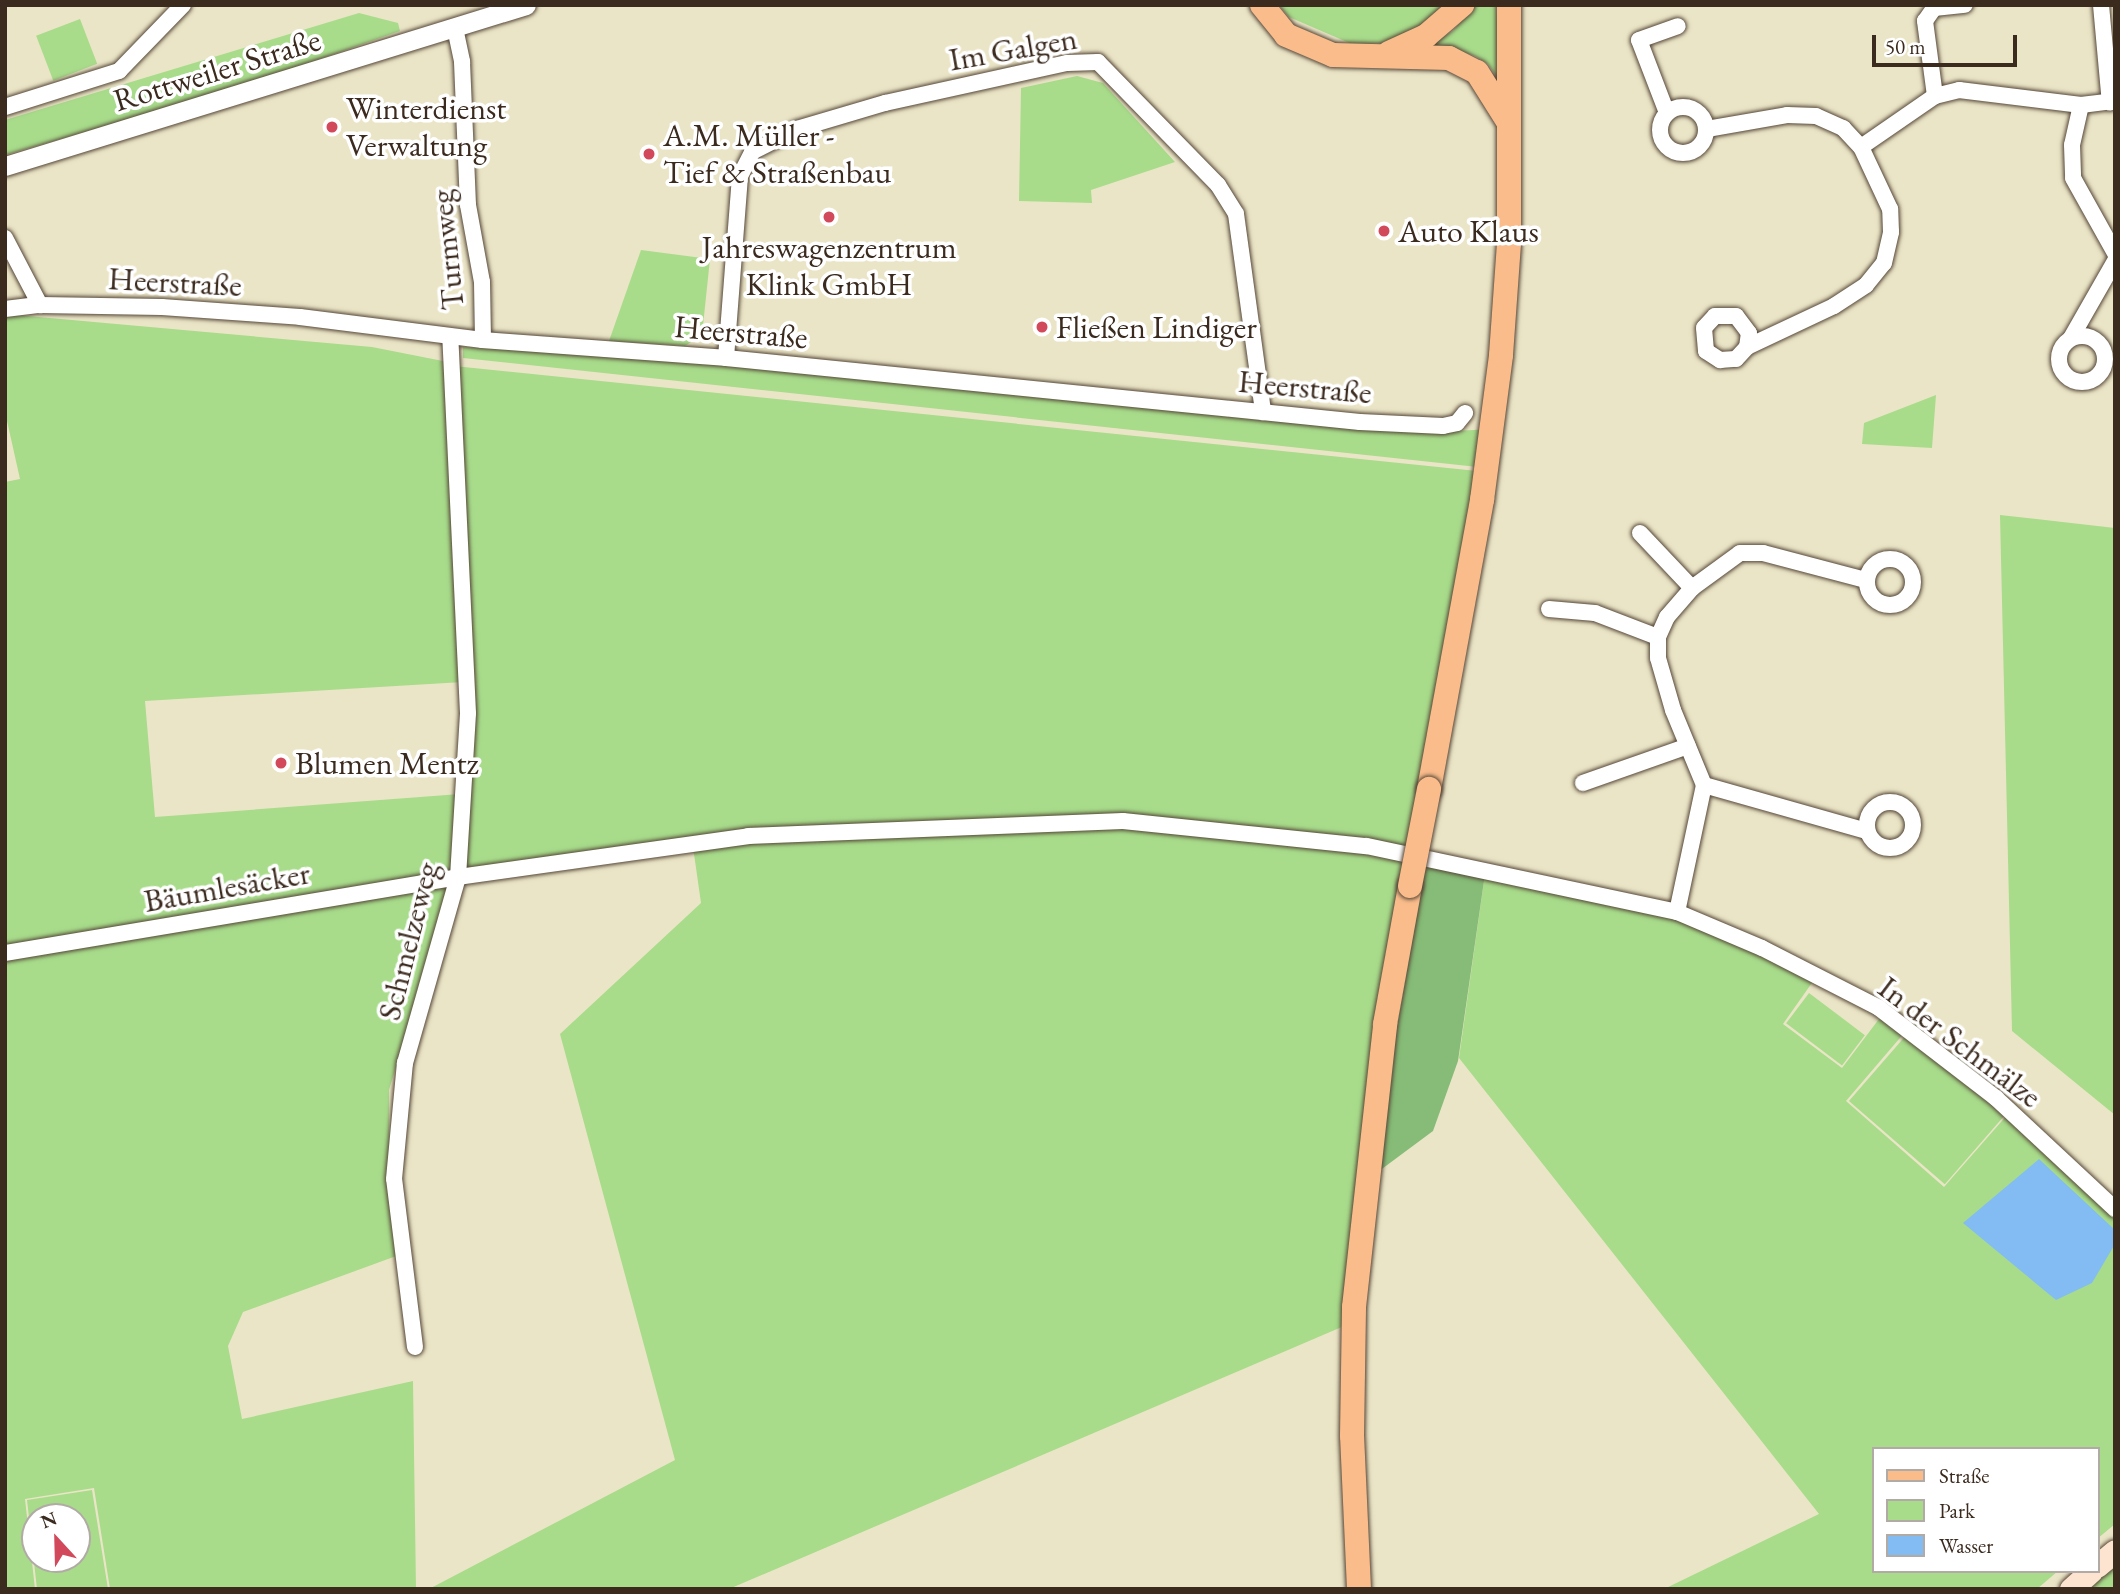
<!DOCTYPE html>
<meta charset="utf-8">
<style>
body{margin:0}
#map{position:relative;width:2120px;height:1594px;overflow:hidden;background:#ebe5c7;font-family:"EB Garamond",serif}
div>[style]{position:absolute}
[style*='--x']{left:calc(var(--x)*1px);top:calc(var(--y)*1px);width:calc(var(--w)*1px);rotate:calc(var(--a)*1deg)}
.green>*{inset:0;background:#a8dc8b;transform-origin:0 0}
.forest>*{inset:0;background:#86bc77}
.water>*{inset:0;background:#83bbf3}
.roads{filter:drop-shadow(0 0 2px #554637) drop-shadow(0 0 2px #554637)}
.minor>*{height:16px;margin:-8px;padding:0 8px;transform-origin:8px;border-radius:8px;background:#fff}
.minor>.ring{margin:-8px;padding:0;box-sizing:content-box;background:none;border:16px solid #fff;border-radius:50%}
.tertiary>*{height:19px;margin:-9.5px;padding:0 9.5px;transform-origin:9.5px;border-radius:9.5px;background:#fff}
.secondary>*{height:23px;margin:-11.5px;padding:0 11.5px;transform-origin:11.5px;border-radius:11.5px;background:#fde4d1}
.primary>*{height:24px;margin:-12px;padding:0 12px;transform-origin:12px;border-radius:12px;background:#fabc8b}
.bridges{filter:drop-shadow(0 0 2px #554637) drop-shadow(0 0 2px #554637)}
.primary-bridge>*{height:24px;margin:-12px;padding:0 12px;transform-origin:12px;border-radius:12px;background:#fabc8b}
.dots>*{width:19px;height:19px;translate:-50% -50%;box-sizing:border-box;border:4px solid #fff;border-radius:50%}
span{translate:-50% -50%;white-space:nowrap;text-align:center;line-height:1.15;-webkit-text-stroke:7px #fff;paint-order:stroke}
.street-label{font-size:32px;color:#3b2a1e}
.poi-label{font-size:32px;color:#3b2a1e}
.left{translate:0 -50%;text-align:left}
.frame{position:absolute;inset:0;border:7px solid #3b2a1e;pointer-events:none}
.legend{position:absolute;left:1872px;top:1447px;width:228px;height:126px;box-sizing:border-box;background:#fff;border:2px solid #b1aaa5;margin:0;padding:9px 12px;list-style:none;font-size:21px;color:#3b2a1e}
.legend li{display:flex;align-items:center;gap:14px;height:35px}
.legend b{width:35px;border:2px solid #b1aaa5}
.north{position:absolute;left:21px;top:1503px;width:70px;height:70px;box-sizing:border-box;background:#fff;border:2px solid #b1aaa5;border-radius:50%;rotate:338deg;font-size:19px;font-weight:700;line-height:28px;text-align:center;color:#3b2a1e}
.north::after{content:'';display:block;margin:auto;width:24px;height:32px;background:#d1495b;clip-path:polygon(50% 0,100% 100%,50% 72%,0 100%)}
.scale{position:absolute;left:1872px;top:35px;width:145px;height:32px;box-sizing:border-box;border:4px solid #3b2a1e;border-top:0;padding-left:9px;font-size:21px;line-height:24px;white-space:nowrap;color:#3b2a1e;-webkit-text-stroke:5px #fff;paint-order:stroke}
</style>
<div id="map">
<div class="green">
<i style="clip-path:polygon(1279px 5px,1361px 6px,1447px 5px,1427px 24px,1392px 42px,1354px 45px,1289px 17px)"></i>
<i style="clip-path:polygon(1475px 5px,1496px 5px,1501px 83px,1488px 64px,1475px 56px,1455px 49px,1425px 48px,1453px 31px)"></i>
<i style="clip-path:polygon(359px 13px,398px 23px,400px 31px,240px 87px,5px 155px,5px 120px)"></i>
<i style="left:80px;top:19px;width:48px;height:47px;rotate:69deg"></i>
<i style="clip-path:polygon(1077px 76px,1103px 83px,1175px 162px,1091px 190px,1092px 203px,1019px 201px,1021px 88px)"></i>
<i style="clip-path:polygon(641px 250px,710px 259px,702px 335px,685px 346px,609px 341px)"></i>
<i style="clip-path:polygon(5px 314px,372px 347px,448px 362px,463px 682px,145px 701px,155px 817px,460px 794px,456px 875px,5px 948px,5px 482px,20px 479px,5px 412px)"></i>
<i style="clip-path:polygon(463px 347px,728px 361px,1454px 431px,1493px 429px,1487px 468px,463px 358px)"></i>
<i style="clip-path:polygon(454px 366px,1487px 472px,1421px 855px,1124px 818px,748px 834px,461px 874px,470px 715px)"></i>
<i style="clip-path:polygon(1936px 395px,1932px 448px,1862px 444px,1864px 423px)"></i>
<i style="clip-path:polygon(2000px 515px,2115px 528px,2115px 1115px,2012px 1031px)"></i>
<i style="clip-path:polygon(1122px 823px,1419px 860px,1358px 1320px,729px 1589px,429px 1589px,675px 1460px,560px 1034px,701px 903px,693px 847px)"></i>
<i style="clip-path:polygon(1485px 874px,1677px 916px,1814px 980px,1783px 1024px,1842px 1068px,1882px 1015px,1905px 1032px,1846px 1101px,1944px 1187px,2008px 1114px,2115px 1215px,2115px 1524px,2097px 1539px,2097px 1449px,1873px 1449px,1873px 1571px,2058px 1571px,2037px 1589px,1664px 1589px,1819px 1514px,1459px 1058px)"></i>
<i style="clip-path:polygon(452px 881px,389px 1090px,389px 1177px,399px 1255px,243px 1312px,228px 1346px,242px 1419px,413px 1381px,416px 1589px,110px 1589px,94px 1488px,25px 1499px,35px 1589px,5px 1589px,5px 959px)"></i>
<i style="left:1809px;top:993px;width:70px;height:38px;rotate:37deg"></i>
<i style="left:1908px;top:1033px;width:127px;height:90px;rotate:41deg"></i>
<i style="clip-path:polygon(evenodd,92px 1490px,108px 1589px,37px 1589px,27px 1500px,92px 1490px,35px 1517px,77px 1517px,77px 1559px,35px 1559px,35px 1517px)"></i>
<i style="clip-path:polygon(2115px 1565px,2115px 1589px,2084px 1589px)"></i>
</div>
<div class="forest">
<i style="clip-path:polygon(1426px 861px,1485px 874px,1458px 1061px,1433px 1131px,1371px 1177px)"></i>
</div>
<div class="water">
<i style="clip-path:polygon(2039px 1159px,2115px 1230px,2115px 1244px,2092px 1283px,2056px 1300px,1963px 1223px)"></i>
</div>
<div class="roads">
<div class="minor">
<i style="--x:2101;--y:5;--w:98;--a:84.8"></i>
<i style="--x:455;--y:28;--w:35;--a:78"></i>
<i style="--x:462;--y:62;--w:143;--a:87.6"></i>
<i style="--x:468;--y:205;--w:78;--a:79.7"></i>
<i style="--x:482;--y:282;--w:58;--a:89"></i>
<i style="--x:1935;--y:96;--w:76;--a:-97.6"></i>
<i style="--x:1925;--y:21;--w:16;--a:-55"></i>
<i style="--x:1934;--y:8;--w:31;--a:-6"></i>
<i style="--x:2081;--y:105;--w:41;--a:102.7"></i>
<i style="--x:2072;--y:145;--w:33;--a:88"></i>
<i style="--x:2073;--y:178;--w:86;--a:60.8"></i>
<i class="ring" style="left:1660px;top:107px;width:30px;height:30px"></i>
<i style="--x:5;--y:107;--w:120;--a:-17.5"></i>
<i style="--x:119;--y:71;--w:92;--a:-45.9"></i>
<i style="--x:1667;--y:113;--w:78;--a:-111"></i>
<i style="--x:1639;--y:40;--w:41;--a:-19.7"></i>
<i style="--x:1707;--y:129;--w:81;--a:-9.9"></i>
<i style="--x:1787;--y:115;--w:29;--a:2"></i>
<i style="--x:1816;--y:116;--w:30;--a:24"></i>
<i style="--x:1843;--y:128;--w:26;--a:47"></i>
<i style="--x:1861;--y:147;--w:90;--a:-34.6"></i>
<i style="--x:1935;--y:96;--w:25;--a:-14"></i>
<i style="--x:1959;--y:90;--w:123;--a:7"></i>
<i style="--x:2081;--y:105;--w:34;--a:-7"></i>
<i style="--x:5;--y:238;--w:76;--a:62.4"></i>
<i style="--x:5;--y:309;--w:35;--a:-7"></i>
<i style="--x:40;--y:305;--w:122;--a:0.9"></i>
<i style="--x:162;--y:307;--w:138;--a:4.1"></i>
<i style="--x:300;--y:317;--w:184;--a:7.2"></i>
<i style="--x:483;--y:340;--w:244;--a:4.2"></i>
<i style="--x:726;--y:358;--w:637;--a:5.76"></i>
<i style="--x:1360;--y:422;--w:83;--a:2.8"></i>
<i style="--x:1443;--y:426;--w:14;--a:-12"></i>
<i style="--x:1457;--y:423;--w:13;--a:-51"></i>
<i class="ring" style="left:2059px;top:336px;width:30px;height:30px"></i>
<i style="--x:2071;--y:338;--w:89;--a:-60.3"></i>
<i style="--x:1747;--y:347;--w:14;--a:-82"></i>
<i style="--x:1749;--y:333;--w:21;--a:-127"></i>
<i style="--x:1736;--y:316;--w:21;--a:180"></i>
<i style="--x:1715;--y:316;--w:16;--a:133"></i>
<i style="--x:1704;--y:328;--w:23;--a:85"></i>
<i style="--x:1706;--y:351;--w:17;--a:33"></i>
<i style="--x:1720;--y:360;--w:16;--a:-4"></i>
<i style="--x:1736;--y:359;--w:16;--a:-47"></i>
<i style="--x:1747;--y:347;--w:96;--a:-25.2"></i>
<i style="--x:1834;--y:306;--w:38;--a:-33"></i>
<i style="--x:1866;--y:285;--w:28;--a:-51"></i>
<i style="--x:1884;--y:263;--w:32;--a:-77"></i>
<i style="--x:1891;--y:232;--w:23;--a:-92"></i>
<i style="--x:1890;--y:209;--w:68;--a:-115.1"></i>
<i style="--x:726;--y:358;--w:183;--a:-85.6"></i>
<i style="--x:740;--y:176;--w:27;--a:-63"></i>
<i style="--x:752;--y:152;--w:51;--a:-27.1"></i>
<i style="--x:797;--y:129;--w:92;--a:-16.5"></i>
<i style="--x:885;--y:103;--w:186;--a:-12.4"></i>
<i style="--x:1067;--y:63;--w:31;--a:-2"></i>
<i style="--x:1098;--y:62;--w:172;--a:45.7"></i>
<i style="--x:1218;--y:185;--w:34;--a:58"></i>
<i style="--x:1236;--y:214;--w:200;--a:82.2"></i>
<i style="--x:1640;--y:533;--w:76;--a:46.6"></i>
<i class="ring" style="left:1867px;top:559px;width:30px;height:30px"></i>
<i style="--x:1549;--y:609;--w:46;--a:5"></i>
<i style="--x:1595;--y:613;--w:67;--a:20.9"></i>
<i style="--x:1583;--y:783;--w:111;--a:-19.4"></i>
<i style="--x:1704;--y:785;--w:169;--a:15.8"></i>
<i class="ring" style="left:1867px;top:802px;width:30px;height:30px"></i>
<i style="--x:1677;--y:912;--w:130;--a:-78"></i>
<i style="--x:1704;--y:785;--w:81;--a:-112.5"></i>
<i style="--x:1673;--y:710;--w:54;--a:-106.1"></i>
<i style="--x:1658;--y:658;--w:21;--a:-90"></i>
<i style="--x:1658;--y:637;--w:22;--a:-66"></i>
<i style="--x:1667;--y:617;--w:38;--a:-49"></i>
<i style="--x:1692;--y:588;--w:59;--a:-36.1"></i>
<i style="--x:1740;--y:553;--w:23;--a:0"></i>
<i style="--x:1763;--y:553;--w:106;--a:14.7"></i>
<i style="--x:5;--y:953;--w:459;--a:-9.5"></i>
<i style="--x:458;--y:877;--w:293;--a:-8"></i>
<i style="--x:748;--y:836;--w:375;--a:-2.3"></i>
<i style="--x:1123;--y:821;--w:245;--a:5.9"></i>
<i style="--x:1367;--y:846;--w:317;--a:12"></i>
<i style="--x:1677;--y:912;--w:92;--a:23"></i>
<i style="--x:1762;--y:948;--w:131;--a:27.1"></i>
<i style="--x:1879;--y:1008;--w:148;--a:37.6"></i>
<i style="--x:1996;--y:1098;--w:163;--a:43"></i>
<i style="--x:415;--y:1347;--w:169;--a:-97.1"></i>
<i style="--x:394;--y:1179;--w:117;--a:-84.6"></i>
<i style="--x:405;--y:1063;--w:193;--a:-74.1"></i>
<i style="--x:458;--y:877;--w:164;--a:-86.5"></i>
<i style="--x:468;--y:713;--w:377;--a:-92.7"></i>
</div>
<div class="tertiary">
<i style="--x:5;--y:166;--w:545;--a:-17.17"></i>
</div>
<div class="secondary">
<i style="--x:2097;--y:1566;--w:23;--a:-40"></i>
<i style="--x:2071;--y:1589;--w:27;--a:-42"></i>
</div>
<div class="primary">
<i style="--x:1262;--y:5;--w:38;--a:51"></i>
<i style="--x:1286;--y:35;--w:51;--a:23.1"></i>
<i style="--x:1333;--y:55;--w:116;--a:1.5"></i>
<i style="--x:1449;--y:58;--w:31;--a:27"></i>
<i style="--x:1477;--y:72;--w:60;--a:57.9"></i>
<i style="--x:1389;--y:53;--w:41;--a:-24.7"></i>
<i style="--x:1426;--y:36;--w:48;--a:-40.7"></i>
<i style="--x:1429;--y:789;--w:294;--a:-79.6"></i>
<i style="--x:1482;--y:500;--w:146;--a:-82.5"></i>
<i style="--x:1501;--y:355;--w:112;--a:-85.9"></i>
<i style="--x:1509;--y:243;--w:238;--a:-90"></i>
<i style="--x:1359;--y:1589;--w:153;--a:-92.6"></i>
<i style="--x:1352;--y:1436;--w:129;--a:-89.1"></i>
<i style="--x:1354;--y:1307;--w:285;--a:-83.7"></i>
<i style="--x:1385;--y:1024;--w:140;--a:-79.7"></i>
</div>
</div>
<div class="bridges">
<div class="primary-bridge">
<i style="--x:1410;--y:886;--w:99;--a:-78.9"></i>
</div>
</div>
<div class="dots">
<i style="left:332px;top:127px;background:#d1495b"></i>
<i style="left:649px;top:154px;background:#d1495b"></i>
<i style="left:829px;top:217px;background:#d1495b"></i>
<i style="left:1384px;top:231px;background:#d1495b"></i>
<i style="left:1042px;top:327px;background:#d1495b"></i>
<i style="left:281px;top:763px;background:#d1495b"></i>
</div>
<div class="street-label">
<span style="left:1013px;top:49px;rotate:-10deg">Im Galgen</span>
<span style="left:217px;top:70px;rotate:-17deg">Rottweiler Straße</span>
<span style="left:447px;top:250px;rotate:-96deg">Turmweg</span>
<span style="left:175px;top:282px;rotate:3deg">Heerstraße</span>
<span style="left:741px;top:332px;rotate:5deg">Heerstraße</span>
<span style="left:1305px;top:387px;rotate:5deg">Heerstraße</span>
<span style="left:227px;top:887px;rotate:-10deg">Bäumlesäcker</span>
<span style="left:408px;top:941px;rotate:-76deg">Schmelzeweg</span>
<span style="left:1960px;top:1042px;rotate:37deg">In der Schmälze</span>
</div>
<div class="poi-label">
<span class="left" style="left:346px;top:127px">Winterdienst<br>Verwaltung</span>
<span class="left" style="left:663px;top:154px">A.M. Müller -<br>Tief &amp; Straßenbau</span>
<span class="left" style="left:1398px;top:231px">Auto Klaus</span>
<span style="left:829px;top:266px">Jahreswagenzentrum<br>Klink GmbH</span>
<span class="left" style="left:1056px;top:327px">Fließen Lindiger</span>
<span class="left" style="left:295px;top:763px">Blumen Mentz</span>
</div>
<div class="frame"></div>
<ul class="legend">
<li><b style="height:9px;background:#fabc8b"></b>Straße</li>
<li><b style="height:19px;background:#a8dc8b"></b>Park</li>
<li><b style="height:19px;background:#83bbf3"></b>Wasser</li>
</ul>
<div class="north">N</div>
<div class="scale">50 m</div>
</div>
